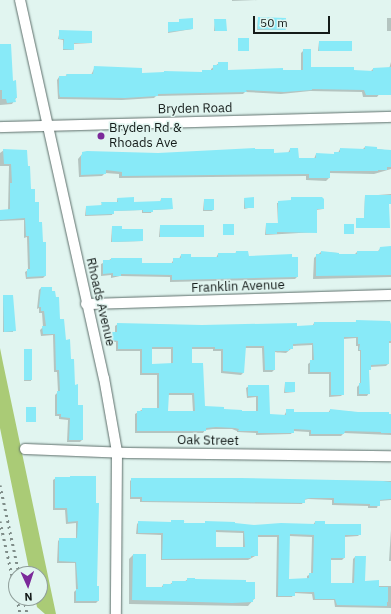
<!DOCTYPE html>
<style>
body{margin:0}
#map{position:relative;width:391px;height:614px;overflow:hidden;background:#e1f5f0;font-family:"IBM Plex Sans",sans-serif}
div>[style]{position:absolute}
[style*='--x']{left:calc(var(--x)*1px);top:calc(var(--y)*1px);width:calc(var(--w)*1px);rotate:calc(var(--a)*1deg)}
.forest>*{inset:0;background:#aacb76}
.shadow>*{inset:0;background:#0003;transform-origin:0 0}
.building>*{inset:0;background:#88eaf8;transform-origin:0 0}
.roads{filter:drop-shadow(0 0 1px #5d6e6a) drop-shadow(0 0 1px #5d6e6a)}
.street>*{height:10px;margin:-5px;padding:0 5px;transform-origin:5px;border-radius:5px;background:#fff}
.rail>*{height:3px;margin-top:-1.5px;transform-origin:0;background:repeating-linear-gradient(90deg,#7f8d89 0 2px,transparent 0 6px)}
.dots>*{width:11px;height:11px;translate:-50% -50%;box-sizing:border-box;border:2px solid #e1f5f0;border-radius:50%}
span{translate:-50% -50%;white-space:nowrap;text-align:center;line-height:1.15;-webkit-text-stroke:3px #e1f5f0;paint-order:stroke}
.street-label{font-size:13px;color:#141b19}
.poi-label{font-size:13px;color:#141b19}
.left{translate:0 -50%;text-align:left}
.north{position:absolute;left:8px;top:566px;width:40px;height:40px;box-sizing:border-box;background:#e1f5f0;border:1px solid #8f9e9a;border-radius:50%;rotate:177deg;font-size:11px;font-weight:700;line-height:16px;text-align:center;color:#141b19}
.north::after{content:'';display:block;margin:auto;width:14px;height:18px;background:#7b2a9a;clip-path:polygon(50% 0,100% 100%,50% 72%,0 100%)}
.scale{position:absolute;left:253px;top:16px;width:77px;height:18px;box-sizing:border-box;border:2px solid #141b19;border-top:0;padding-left:5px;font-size:12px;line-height:14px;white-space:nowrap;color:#141b19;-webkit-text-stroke:3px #e1f5f0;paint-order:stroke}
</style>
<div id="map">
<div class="forest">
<i style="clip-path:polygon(0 348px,3px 363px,56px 614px,45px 614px,37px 607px,35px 598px,40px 598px,40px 574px,30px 574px,0 428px)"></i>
</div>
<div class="shadow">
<i style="clip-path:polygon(232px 0,258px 0,232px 1px)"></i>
<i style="clip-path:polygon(258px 18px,286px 30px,257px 30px)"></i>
<i style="left:387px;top:18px;width:4px;height:13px"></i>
<i style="clip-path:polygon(180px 20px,192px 29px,168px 33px,168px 24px,179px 23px)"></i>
<i style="clip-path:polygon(215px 20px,226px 30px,225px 31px,214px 31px)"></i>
<i style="clip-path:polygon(60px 31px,91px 43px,73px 44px,72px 50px,63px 50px,63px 40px,58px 39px)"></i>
<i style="clip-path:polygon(319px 42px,351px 50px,318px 51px)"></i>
<i style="clip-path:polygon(0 45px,16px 98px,12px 104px,0 105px)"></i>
<i style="clip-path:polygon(304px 50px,310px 68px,370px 72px,373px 69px,389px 69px,391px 62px,391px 79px,377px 97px,363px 97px,362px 92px,310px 91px,281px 94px,245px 92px,243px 94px,156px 96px,154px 98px,122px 100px,58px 99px,57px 80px,59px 77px,64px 77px,67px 75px,91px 75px,95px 67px,141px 74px,201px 73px,211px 71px,211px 69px,219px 63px,227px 71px,301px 71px,301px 53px)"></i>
<i style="clip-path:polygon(365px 147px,391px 151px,391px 169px,374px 174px,329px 173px,329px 178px,326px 181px,306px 180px,306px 176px,119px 178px,119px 174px,105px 173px,102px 176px,79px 177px,78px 159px,83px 153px,273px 154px,288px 153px,290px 149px,298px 159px,314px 159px,316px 154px,333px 155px,338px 153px,340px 149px,362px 150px)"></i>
<i style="clip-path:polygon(4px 150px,30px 190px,38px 223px,45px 276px,43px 278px,26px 279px,25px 272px,28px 270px,27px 237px,24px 238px,24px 220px,0 221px,0 211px,8px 211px,9px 166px,0 166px,0 153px)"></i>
<i style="clip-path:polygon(391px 194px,391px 204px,388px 204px,388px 228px,356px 228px,356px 220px,364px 219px,365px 196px)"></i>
<i style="clip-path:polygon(292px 198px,323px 209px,316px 210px,316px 232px,265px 235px,266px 224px,278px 224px,277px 203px,291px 201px)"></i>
<i style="clip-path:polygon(117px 199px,133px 203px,160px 202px,161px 199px,172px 209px,152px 210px,151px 213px,142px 213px,142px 210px,113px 211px,112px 215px,85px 216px,86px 207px,101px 206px,102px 203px,117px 203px)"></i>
<i style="clip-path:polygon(244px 199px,253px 207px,244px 209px)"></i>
<i style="clip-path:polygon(204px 200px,213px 210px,212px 211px,203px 211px)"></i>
<i style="clip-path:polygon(160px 226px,203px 236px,159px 237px)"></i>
<i style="clip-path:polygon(112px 227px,121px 230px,142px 241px,111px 242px)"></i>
<i style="clip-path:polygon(381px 248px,391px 248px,391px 277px,313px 279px,314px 258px,321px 252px,338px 253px,338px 255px,354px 255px,357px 252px,377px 252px)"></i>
<i style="clip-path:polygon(236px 252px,297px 277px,295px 279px,170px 282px,170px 277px,120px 276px,111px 278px,111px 275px,101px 276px,101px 264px,111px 259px,141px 264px,171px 264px,174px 259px,179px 259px,181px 255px,190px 258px,216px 258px,218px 254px,235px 254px)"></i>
<i style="clip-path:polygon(41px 288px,59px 320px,70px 360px,82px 440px,80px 442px,67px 442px,68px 420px,59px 419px,59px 416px,55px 416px,55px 395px,58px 392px,57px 372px,54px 372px,53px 335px,41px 336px,40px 330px,43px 327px,42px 313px,39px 313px,39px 308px,37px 309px,39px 290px)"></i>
<i style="left:3px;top:296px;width:10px;height:36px"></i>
<i style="clip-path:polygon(evenodd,357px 321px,391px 325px,391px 343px,388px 343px,388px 364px,386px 366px,370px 367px,368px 371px,369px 393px,367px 396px,357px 396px,357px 387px,360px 384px,360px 351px,358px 351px,358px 346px,356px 346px,356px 338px,343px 339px,343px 394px,341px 396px,329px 397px,329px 374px,308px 374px,308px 364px,312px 361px,312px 345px,292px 346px,292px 348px,286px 353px,274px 352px,274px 370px,272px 372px,263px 372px,262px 348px,245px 348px,243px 373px,241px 375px,221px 373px,221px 351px,213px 351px,213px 349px,191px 349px,191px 364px,204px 407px,241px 412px,256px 412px,256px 397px,247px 398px,246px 388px,249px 386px,268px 386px,269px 415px,284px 416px,287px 410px,293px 413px,328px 413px,330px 410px,391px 415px,391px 435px,344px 433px,341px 436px,309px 436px,309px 432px,293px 431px,291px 434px,256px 435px,256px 433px,237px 432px,237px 431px,232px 429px,213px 429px,205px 430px,203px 433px,135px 433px,135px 414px,143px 409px,157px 409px,157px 375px,140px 375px,140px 351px,116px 351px,116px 342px,110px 342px,110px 335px,115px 333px,115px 326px,118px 324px,296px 327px,312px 327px,314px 323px,354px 323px,357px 321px,151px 349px,171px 349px,171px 364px,151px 365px,151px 349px,357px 321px,168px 395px,192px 395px,193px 412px,167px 412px,168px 395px)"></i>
<i style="left:24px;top:350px;width:7px;height:31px"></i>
<i style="clip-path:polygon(285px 383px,295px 392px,284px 393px)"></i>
<i style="clip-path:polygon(26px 408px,35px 421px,34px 422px,26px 422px)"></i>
<i style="clip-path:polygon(95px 477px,96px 587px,98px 601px,96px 603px,74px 603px,74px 592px,76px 590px,75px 563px,57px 563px,58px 541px,60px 539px,76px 539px,76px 523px,66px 524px,65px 510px,53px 510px,53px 480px,56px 478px)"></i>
<i style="clip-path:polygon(132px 479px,391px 481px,391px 500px,379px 501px,377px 508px,368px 508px,368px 506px,332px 505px,332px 500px,308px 499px,304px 500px,302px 504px,140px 502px,140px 499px,130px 499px,130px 481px)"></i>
<i style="clip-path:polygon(evenodd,172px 521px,183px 524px,254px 526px,313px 525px,315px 522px,360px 534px,358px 536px,344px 537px,344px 558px,342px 560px,330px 560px,330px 584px,352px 584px,353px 559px,355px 557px,364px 582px,378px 586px,391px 586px,391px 608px,335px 607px,334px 600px,313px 600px,312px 594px,294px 593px,292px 597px,276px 597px,277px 537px,257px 537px,257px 555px,248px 560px,161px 560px,161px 535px,136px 534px,137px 524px,139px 522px,170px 523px,172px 521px,215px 532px,243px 533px,243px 548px,215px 548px,215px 532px,172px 521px,289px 536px,312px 537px,311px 574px,307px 576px,307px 579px,288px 580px,289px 536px)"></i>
<i style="clip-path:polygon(391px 530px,391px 561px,389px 561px)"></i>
<i style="clip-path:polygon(133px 555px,145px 588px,161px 588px,163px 585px,169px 585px,173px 582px,184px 582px,188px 579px,254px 599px,248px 606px,129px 604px,129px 559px)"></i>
</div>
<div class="building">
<i style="left:258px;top:17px;width:28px;height:12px;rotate:2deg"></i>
<i style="clip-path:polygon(193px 18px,193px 29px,168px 32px,168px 22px,179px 22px,179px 19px)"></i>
<i style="clip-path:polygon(214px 19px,226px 19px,227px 31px,215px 31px)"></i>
<i style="clip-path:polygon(59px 30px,92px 31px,92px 43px,74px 43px,74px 50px,63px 49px,64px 39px,59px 39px)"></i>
<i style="left:238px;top:38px;width:11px;height:13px"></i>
<i style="left:319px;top:41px;width:33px;height:10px"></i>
<i style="clip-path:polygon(0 44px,11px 44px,13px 81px,16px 80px,17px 98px,15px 98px,16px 102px,7px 103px,6px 99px,2px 99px,2px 90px,0 90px)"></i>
<i style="clip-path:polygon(303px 49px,311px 49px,311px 67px,354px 67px,354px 70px,373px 71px,373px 68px,391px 67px,391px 95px,366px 95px,364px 90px,312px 89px,312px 90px,284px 92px,246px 90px,247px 92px,158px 94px,158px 96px,125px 98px,60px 97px,59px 93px,59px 76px,67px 76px,66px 74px,93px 74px,94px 66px,142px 68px,142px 73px,164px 72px,164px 71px,202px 72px,202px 70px,213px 70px,213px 65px,218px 65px,218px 62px,228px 62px,228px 70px,283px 68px,283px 70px,303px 70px)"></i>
<i style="clip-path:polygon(365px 146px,377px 147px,377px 149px,391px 150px,391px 167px,387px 167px,387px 170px,378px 170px,378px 171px,330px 171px,330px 178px,309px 178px,309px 174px,122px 176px,122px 172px,106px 170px,106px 174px,81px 175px,81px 155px,82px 155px,82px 152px,87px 151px,158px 153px,255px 148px,255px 149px,274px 149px,274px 153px,290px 152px,290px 148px,298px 148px,299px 158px,316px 158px,316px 153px,334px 154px,334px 152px,340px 152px,340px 148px,365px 149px)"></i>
<i style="clip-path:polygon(3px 149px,27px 150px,28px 166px,30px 166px,31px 189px,35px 189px,35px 202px,39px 202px,39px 222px,42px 222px,43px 242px,46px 242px,46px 276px,27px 277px,27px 269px,30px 269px,29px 236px,26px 236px,25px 218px,0 220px,0 210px,10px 209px,10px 183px,12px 183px,11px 164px,4px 164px)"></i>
<i style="clip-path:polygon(365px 195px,391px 195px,391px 204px,389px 204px,390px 228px,356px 228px,356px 218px,364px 218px)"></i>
<i style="clip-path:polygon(134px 197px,134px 202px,161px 201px,161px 198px,172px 198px,173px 209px,153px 210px,153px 212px,143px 212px,143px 210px,114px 211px,114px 214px,86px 215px,86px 206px,102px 205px,101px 202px,118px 202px,117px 198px)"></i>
<i style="clip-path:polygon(254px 197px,254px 208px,245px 208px,244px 198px)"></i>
<i style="clip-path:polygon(291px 197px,322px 197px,324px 199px,324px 209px,317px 209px,317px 233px,277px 232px,277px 234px,266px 234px,266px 223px,278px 223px,278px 201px,291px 200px)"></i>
<i style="left:204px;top:199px;width:10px;height:11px"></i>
<i style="left:234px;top:224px;width:11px;height:11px;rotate:90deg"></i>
<i style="left:344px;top:224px;width:10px;height:10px"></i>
<i style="left:160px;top:225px;width:44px;height:12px"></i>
<i style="clip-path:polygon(112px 226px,122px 226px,122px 229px,143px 229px,143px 241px,112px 242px)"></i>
<i style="clip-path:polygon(391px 246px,391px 275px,316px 276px,316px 254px,321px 254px,321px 251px,339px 253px,339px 254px,357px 254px,357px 251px,379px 251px,380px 247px)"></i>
<i style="clip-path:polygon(236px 251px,248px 251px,249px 256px,292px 254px,292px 257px,298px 257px,298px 277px,172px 280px,172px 275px,121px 274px,121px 276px,113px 276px,113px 273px,103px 274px,103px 260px,111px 260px,111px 258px,142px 258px,142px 263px,173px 263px,173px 258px,181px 258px,181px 254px,191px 254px,191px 257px,218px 257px,218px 253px,236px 253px)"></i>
<i style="clip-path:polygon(41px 287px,52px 287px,52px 291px,55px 291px,56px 297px,59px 297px,60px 319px,64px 319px,66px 340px,70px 339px,71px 359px,74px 359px,75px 385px,78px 384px,78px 405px,83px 405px,83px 440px,69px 440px,70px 418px,61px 417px,61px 414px,57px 414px,57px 391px,60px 391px,59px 370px,56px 370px,55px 334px,43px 334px,42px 326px,46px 326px,44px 311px,41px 311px,41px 307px,39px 307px)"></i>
<i style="clip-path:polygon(3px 295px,13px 295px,16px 331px,4px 332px)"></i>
<i style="clip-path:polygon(evenodd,356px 320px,390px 321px,391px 324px,391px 341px,389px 341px,389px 364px,371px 365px,371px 370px,369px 370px,370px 394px,359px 394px,359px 383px,361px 383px,361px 350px,359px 350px,360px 344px,358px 344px,358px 337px,344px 337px,344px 395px,331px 395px,331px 372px,310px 372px,310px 360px,314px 360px,313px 343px,293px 344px,293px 349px,289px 349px,289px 351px,275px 351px,275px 370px,265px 370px,264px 346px,246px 346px,244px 373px,223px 371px,223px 349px,215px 349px,215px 347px,192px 347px,192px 363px,203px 363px,205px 406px,224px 407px,224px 409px,242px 410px,242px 411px,258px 411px,258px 396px,248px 396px,248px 385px,269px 385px,270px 414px,286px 415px,286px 409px,294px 409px,294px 412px,330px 412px,330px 409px,358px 412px,389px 412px,389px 414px,391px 414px,391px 433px,381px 433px,381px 432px,345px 431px,344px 434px,311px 434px,311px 430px,294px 429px,294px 433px,258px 433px,258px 431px,238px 431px,239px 429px,235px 428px,216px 427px,206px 428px,206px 431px,137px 431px,137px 411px,142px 411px,142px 408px,159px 408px,159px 373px,142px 373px,142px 349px,118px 349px,118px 341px,112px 340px,112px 332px,117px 332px,117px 323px,202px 325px,297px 323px,297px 326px,314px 325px,314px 322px,356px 322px,356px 320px,152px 347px,173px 347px,173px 363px,152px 364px,152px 347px,356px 320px,169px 393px,194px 393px,195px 411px,168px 411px,169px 393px)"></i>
<i style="left:24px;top:349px;width:8px;height:31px"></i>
<i style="left:285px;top:382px;width:10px;height:10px"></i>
<i style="left:26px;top:407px;width:10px;height:15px"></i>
<i style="clip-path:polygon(70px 476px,96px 476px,96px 503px,99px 503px,97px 586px,99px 586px,99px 601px,76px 601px,76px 589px,78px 589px,76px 562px,59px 561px,59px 538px,77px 538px,78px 521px,68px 522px,67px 508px,55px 508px,55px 477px,70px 477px)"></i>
<i style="clip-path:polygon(131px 478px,241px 478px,383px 481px,391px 482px,391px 499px,380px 500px,380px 506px,370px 506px,370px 504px,334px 503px,334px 498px,311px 498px,305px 499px,305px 503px,142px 501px,142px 497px,131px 497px)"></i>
<i style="clip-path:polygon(evenodd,171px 520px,184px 520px,184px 523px,205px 523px,205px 521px,235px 522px,235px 523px,254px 525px,281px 523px,315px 524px,315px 521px,325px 521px,325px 524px,361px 524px,361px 535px,345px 535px,345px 558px,331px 558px,331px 583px,354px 583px,355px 556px,366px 556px,365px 581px,379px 580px,379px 587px,388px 587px,388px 602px,387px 602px,387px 606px,337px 605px,335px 599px,315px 599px,314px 592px,295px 592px,295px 596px,278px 596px,279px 535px,258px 535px,258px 556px,251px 556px,251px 558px,162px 559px,163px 533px,138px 533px,138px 521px,171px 522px,171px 520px,216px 530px,244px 531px,245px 547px,216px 547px,216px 530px,171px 520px,290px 534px,314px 535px,313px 573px,309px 573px,309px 578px,289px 579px,290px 534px)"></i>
<i style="clip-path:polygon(133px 554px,146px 554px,146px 587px,163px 587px,163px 584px,172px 584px,172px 581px,187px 581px,187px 578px,195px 578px,195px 579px,246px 580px,246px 582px,255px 582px,255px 599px,253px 599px,253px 602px,232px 603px,132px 600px)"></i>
</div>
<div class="roads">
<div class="street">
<i style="--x:20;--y:0;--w:387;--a:77.5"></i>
<i style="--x:104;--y:378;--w:75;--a:80"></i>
<i style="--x:117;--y:452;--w:162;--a:90.4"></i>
<i style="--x:0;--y:127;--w:391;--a:-1.5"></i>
<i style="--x:86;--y:304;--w:305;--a:-1.7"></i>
<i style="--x:25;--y:449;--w:103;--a:2.2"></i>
<i style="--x:128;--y:453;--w:263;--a:0.7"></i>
</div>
</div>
<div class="rail">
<i style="--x:0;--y:485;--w:91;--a:77.9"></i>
<i style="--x:0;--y:521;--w:75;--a:77.6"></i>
<i style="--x:17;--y:598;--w:16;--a:79"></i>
<i style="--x:24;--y:598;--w:16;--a:79"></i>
</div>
<div class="dots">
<i style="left:101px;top:136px;background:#7b2a9a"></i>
</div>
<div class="street-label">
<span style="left:195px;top:109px;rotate:-1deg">Bryden Road</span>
<span style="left:238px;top:287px;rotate:-2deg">Franklin Avenue</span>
<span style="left:100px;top:302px;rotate:77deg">Rhoads Avenue</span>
<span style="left:208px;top:441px;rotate:1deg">Oak Street</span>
</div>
<div class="poi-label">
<span class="left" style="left:109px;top:136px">Bryden Rd &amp;<br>Rhoads Ave</span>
</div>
<div class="north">N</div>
<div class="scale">50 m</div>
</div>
